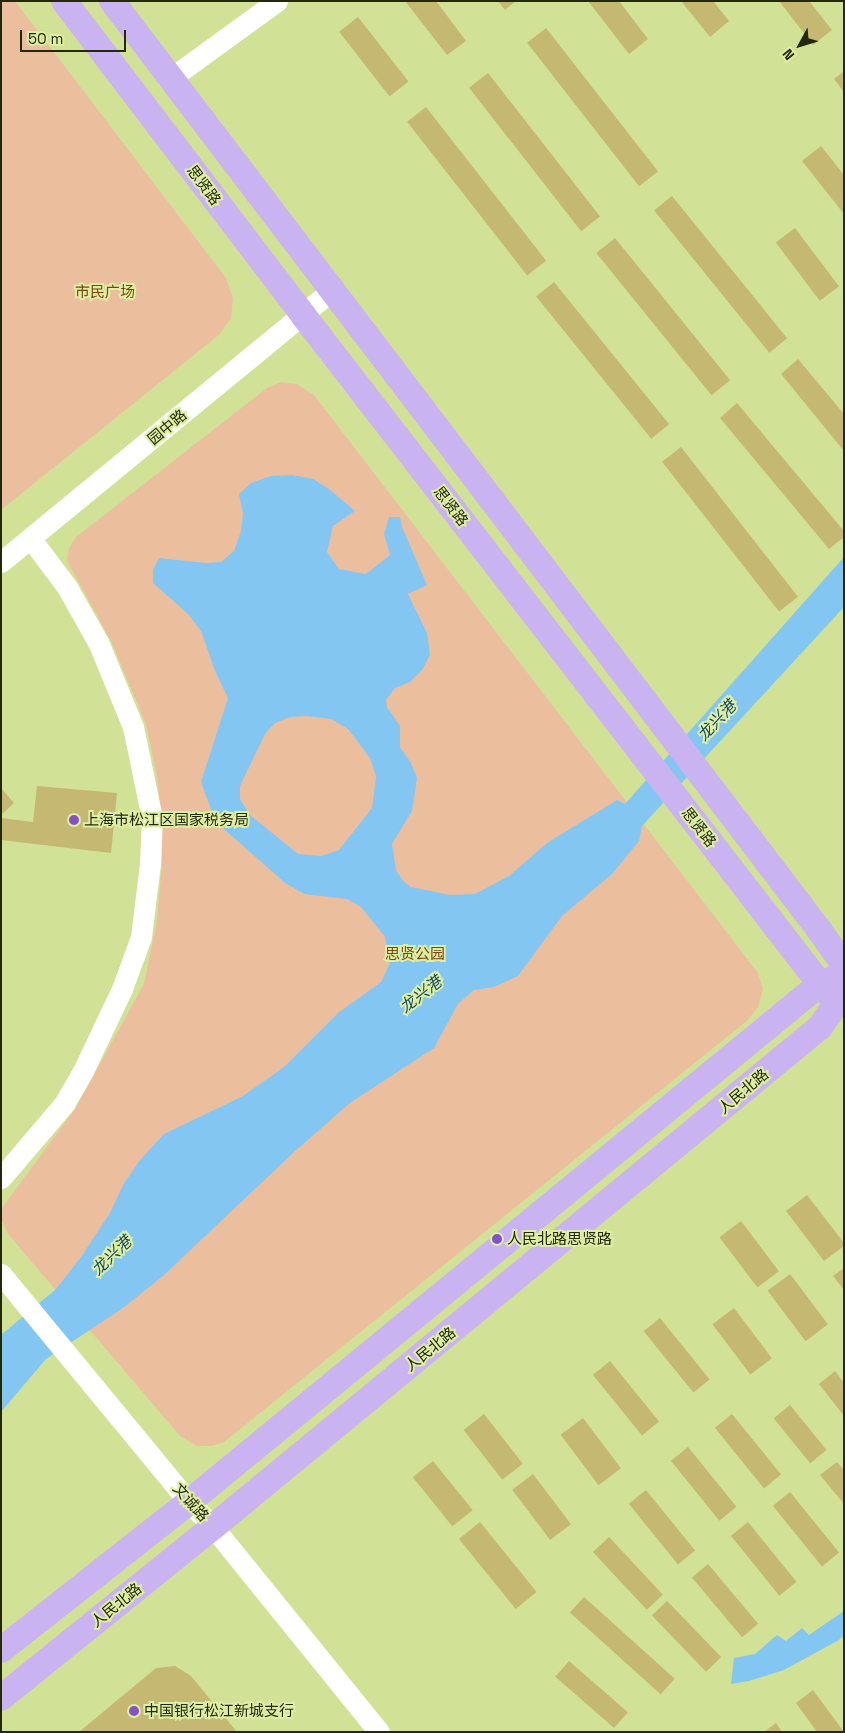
<!DOCTYPE html>
<meta charset="utf-8">
<style>
body{margin:0}
#map{position:relative;width:845px;height:1733px;overflow:hidden;background:#d1e296;font-family:"Space Grotesk","Noto Sans SC",sans-serif}
div>[style]{position:absolute}
[style*='--x']{left:calc(var(--x)*1px);top:calc(var(--y)*1px);width:calc(var(--w)*1px);rotate:calc(var(--a)*1deg)}
.green>*{inset:0;background:#ebbf9e}
.water>*{inset:0;background:#84c6f2}
.building>*{inset:0;background:#c5b872;transform-origin:0 0}
.minor>*{height:21px;margin:-10.5px;padding:0 10.5px;transform-origin:10.5px;border-radius:10.5px;background:#fff}
.major>*{height:26px;margin:-13px;padding:0 13px;transform-origin:13px;border-radius:13px;background:#c9b3f1}
.dots>*{width:14px;height:14px;translate:-50% -50%;box-sizing:border-box;border:2px solid #deefa3;border-radius:50%}
span{translate:-50% -50%;white-space:nowrap;text-align:center;line-height:1.15;-webkit-text-stroke:4px #deefa3;paint-order:stroke}
.street-label{font-size:15px;color:#222809}
.park-label{font-size:15px;color:#7c4511}
.poi-label{font-size:15px;color:#222809}
.left{translate:0 -50%;text-align:left}
.water-label{font-size:16px;color:#154866;font-style:italic}
.frame{position:absolute;inset:0;border:2px solid #222809;pointer-events:none}
.north{position:absolute;left:775px;top:20px;width:50px;height:50px;-webkit-text-stroke:4px #deefa3;paint-order:stroke;rotate:231deg;font-size:14px;font-weight:700;line-height:20px;text-align:center;color:#222809}
.north::after{content:'';display:block;margin:auto;width:18px;height:22px;background:#222809;clip-path:polygon(50% 0,100% 100%,50% 72%,0 100%)}
.scale{position:absolute;left:20px;top:30px;width:106px;height:22px;box-sizing:border-box;border:2px solid #222809;border-top:0;padding-left:6px;font-size:15px;line-height:18px;white-space:nowrap;color:#222809;-webkit-text-stroke:4px #deefa3;paint-order:stroke}
</style>
<div id="map">
<div class="green">
<i style="clip-path:polygon(1px 1px,15px 1px,226px 278px,233px 298px,231px 318px,220px 334px,1px 510px)"></i>
<i style="clip-path:polygon(281px 382px,297px 384px,314px 395px,758px 973px,763px 989px,758px 1007px,748px 1020px,224px 1442px,212px 1446px,197px 1446px,180px 1436px,8px 1234px,2px 1221px,1px 1209px,75px 1109px,144px 984px,157px 921px,162px 861px,161px 816px,157px 776px,146px 724px,111px 641px,67px 561px,69px 548px,76px 537px,267px 388px)"></i>
</div>
<div class="water">
<i style="clip-path:polygon(evenodd,292px 475px,313px 479px,329px 489px,355px 511px,333px 526px,327px 552px,339px 569px,366px 574px,390px 555px,384px 534px,389px 517px,400px 517px,402px 527px,427px 585px,408px 594px,427px 633px,430px 655px,422px 670px,410px 682px,395px 688px,386px 700px,387px 707px,400px 726px,400px 747px,411px 763px,417px 778px,412px 811px,392px 844px,396px 870px,403px 881px,411px 887px,450px 895px,475px 894px,509px 876px,547px 843px,617px 800px,625px 804px,844px 557px,844px 607px,642px 826px,639px 841px,612px 874px,562px 916px,518px 976px,494px 987px,474px 990px,458px 1004px,434px 1048px,350px 1103px,293px 1153px,163px 1276px,123px 1308px,46px 1359px,1px 1412px,1px 1335px,56px 1289px,81px 1257px,110px 1213px,123px 1185px,140px 1160px,164px 1134px,243px 1096px,284px 1067px,338px 1013px,381px 982px,390px 963px,385px 937px,361px 907px,347px 899px,304px 894px,285px 883px,225px 830px,213px 815px,201px 782px,228px 698px,215px 671px,201px 631px,188px 614px,153px 583px,153px 570px,159px 558px,206px 563px,221px 562px,234px 551px,241px 531px,243px 514px,239px 494px,251px 483px,271px 476px,292px 475px,307px 716px,331px 719px,348px 729px,370px 758px,376px 776px,372px 808px,339px 850px,321px 856px,298px 854px,250px 815px,240px 799px,240px 786px,265px 734px,275px 723px,290px 717px,307px 716px)"></i>
<i style="clip-path:polygon(844px 1611px,844px 1635px,839px 1640px,784px 1670px,749px 1681px,731px 1684px,734px 1658px,755px 1654px,777px 1635px,786px 1641px,802px 1628px,809px 1635px)"></i>
</div>
<div class="building">
<i style="clip-path:polygon(405px 1px,436px 1px,466px 41px,447px 55px)"></i>
<i style="clip-path:polygon(498px 1px,516px 1px,505px 10px)"></i>
<i style="clip-path:polygon(588px 1px,619px 1px,648px 39px,629px 54px)"></i>
<i style="clip-path:polygon(681px 1px,713px 1px,729px 21px,710px 37px)"></i>
<i style="clip-path:polygon(779px 1px,809px 1px,832px 30px,813px 45px)"></i>
<i style="left:358px;top:17px;width:82px;height:24px;rotate:52deg"></i>
<i style="left:546px;top:28px;width:182px;height:24px;rotate:52deg"></i>
<i style="clip-path:polygon(844px 71px,844px 92px,834px 79px)"></i>
<i style="left:488px;top:73px;width:182px;height:24px;rotate:52deg"></i>
<i style="left:426px;top:107px;width:195px;height:24px;rotate:52deg"></i>
<i style="clip-path:polygon(821px 146px,844px 175px,844px 214px,802px 161px)"></i>
<i style="left:672px;top:196px;width:183px;height:23px;rotate:51deg"></i>
<i style="left:795px;top:228px;width:73px;height:24px;rotate:53deg"></i>
<i style="left:615px;top:238px;width:183px;height:24px;rotate:51deg"></i>
<i style="left:554px;top:282px;width:183px;height:23px;rotate:51deg"></i>
<i style="clip-path:polygon(798px 359px,844px 414px,844px 451px,781px 374px)"></i>
<i style="clip-path:polygon(737px 403px,844px 531px,844px 537px,829px 549px,720px 418px)"></i>
<i style="left:681px;top:447px;width:190px;height:24px;rotate:52deg"></i>
<i style="clip-path:polygon(37px 786px,117px 793px,111px 853px,1px 840px,1px 818px,33px 822px)"></i>
<i style="clip-path:polygon(1px 788px,14px 803px,1px 815px)"></i>
<i style="clip-path:polygon(807px 1195px,844px 1243px,844px 1246px,824px 1261px,786px 1211px)"></i>
<i style="left:741px;top:1221px;width:63px;height:27px;rotate:53deg"></i>
<i style="clip-path:polygon(844px 1268px,844px 1290px,833px 1276px)"></i>
<i style="left:790px;top:1274px;width:63px;height:28px;rotate:53deg"></i>
<i style="left:734px;top:1308px;width:63px;height:27px;rotate:53deg"></i>
<i style="left:660px;top:1318px;width:79px;height:21px;rotate:51deg"></i>
<i style="left:610px;top:1361px;width:78px;height:22px;rotate:51deg"></i>
<i style="clip-path:polygon(835px 1371px,844px 1383px,844px 1416px,819px 1384px)"></i>
<i style="left:790px;top:1405px;width:58px;height:21px;rotate:51deg"></i>
<i style="left:484px;top:1414px;width:63px;height:26px;rotate:52deg"></i>
<i style="left:732px;top:1414px;width:78px;height:22px;rotate:51deg"></i>
<i style="left:583px;top:1418px;width:63px;height:28px;rotate:53deg"></i>
<i style="left:688px;top:1447px;width:77px;height:22px;rotate:51deg"></i>
<i style="left:433px;top:1461px;width:63px;height:26px;rotate:51deg"></i>
<i style="clip-path:polygon(837px 1462px,844px 1470px,844px 1504px,820px 1475px)"></i>
<i style="left:533px;top:1474px;width:63px;height:26px;rotate:53deg"></i>
<i style="left:646px;top:1490px;width:78px;height:22px;rotate:51deg"></i>
<i style="left:790px;top:1492px;width:78px;height:22px;rotate:51deg"></i>
<i style="left:480px;top:1522px;width:90px;height:27px;rotate:51deg"></i>
<i style="left:748px;top:1522px;width:77px;height:22px;rotate:51deg"></i>
<i style="left:609px;top:1537px;width:79px;height:22px;rotate:47deg"></i>
<i style="left:708px;top:1564px;width:78px;height:21px;rotate:50deg"></i>
<i style="left:584px;top:1597px;width:122px;height:21px;rotate:42deg"></i>
<i style="left:667px;top:1601px;width:78px;height:21px;rotate:46deg"></i>
<i style="left:569px;top:1661px;width:78px;height:21px;rotate:41deg"></i>
<i style="clip-path:polygon(175px 1666px,191px 1676px,237px 1732px,79px 1732px,156px 1668px)"></i>
<i style="clip-path:polygon(813px 1690px,844px 1732px,817px 1732px,796px 1703px)"></i>
<i style="clip-path:polygon(776px 1723px,782px 1732px,764px 1732px)"></i>
</div>
<div class="minor">
<i style="--x:171;--y:78;--w:131;--a:-36"></i>
<i style="--x:1;--y:562;--w:427;--a:-39.4"></i>
<i style="--x:1;--y:1178;--w:97;--a:-49.6"></i>
<i style="--x:64;--y:1104;--w:38;--a:-60"></i>
<i style="--x:83;--y:1071;--w:91;--a:-64.6"></i>
<i style="--x:122;--y:989;--w:55;--a:-69.9"></i>
<i style="--x:141;--y:937;--w:74;--a:-83"></i>
<i style="--x:150;--y:864;--w:46;--a:-87.5"></i>
<i style="--x:152;--y:818;--w:93;--a:-101.8"></i>
<i style="--x:133;--y:727;--w:90;--a:-112.3"></i>
<i style="--x:99;--y:644;--w:65;--a:-119.3"></i>
<i style="--x:67;--y:587;--w:60;--a:-126.9"></i>
<i style="--x:1;--y:1274;--w:296;--a:50.5"></i>
<i style="--x:189;--y:1502;--w:35;--a:46"></i>
<i style="--x:213;--y:1527;--w:264;--a:51"></i>
</div>
<div class="major">
<i style="--x:64;--y:1;--w:395;--a:52.7"></i>
<i style="--x:303;--y:315;--w:845;--a:52.3"></i>
<i style="--x:820;--y:984;--w:25;--a:48"></i>
<i style="--x:837;--y:1003;--w:7;--a:8"></i>
<i style="--x:112;--y:1;--w:1169;--a:52.72"></i>
<i style="--x:820;--y:931;--w:42;--a:54.8"></i>
<i style="--x:1;--y:1650;--w:239;--a:-38.2"></i>
<i style="--x:189;--y:1502;--w:816;--a:-39.38"></i>
<i style="--x:820;--y:984;--w:18;--a:-22"></i>
<i style="--x:1;--y:1698;--w:272;--a:-38.9"></i>
<i style="--x:213;--y:1527;--w:786;--a:-39.48"></i>
<i style="--x:820;--y:1027;--w:29;--a:-55"></i>
<i style="--x:837;--y:1003;--w:16;--a:-68"></i>
</div>
<div class="dots">
<i style="left:74px;top:820px;background:#8252cb"></i>
<i style="left:497px;top:1239px;background:#8252cb"></i>
<i style="left:134px;top:1711px;background:#8252cb"></i>
</div>
<div class="street-label">
<span style="left:204px;top:185px;rotate:53deg">思贤路</span>
<span style="left:167px;top:427px;rotate:-40deg">园中路</span>
<span style="left:451px;top:506px;rotate:52deg">思贤路</span>
<span style="left:699px;top:827px;rotate:52deg">思贤路</span>
<span style="left:743px;top:1091px;rotate:-40deg">人民北路</span>
<span style="left:430px;top:1349px;rotate:-39deg">人民北路</span>
<span style="left:191px;top:1502px;rotate:48deg">文诚路</span>
<span style="left:116px;top:1605px;rotate:-39deg">人民北路</span>
</div>
<div class="park-label">
<span style="left:105px;top:292px">市民广场</span>
<span style="left:415px;top:954px">思贤公园</span>
</div>
<div class="poi-label">
<span class="left" style="left:84px;top:820px">上海市松江区国家税务局</span>
<span class="left" style="left:507px;top:1239px">人民北路思贤路</span>
<span class="left" style="left:144px;top:1711px">中国银行松江新城支行</span>
</div>
<div class="water-label">
<span style="left:717px;top:721px;rotate:-47deg">龙兴港</span>
<span style="left:421px;top:995px;rotate:-38deg">龙兴港</span>
<span style="left:112px;top:1256px;rotate:-44deg">龙兴港</span>
</div>
<div class="frame"></div>
<div class="north">N</div>
<div class="scale">50 m</div>
</div>
